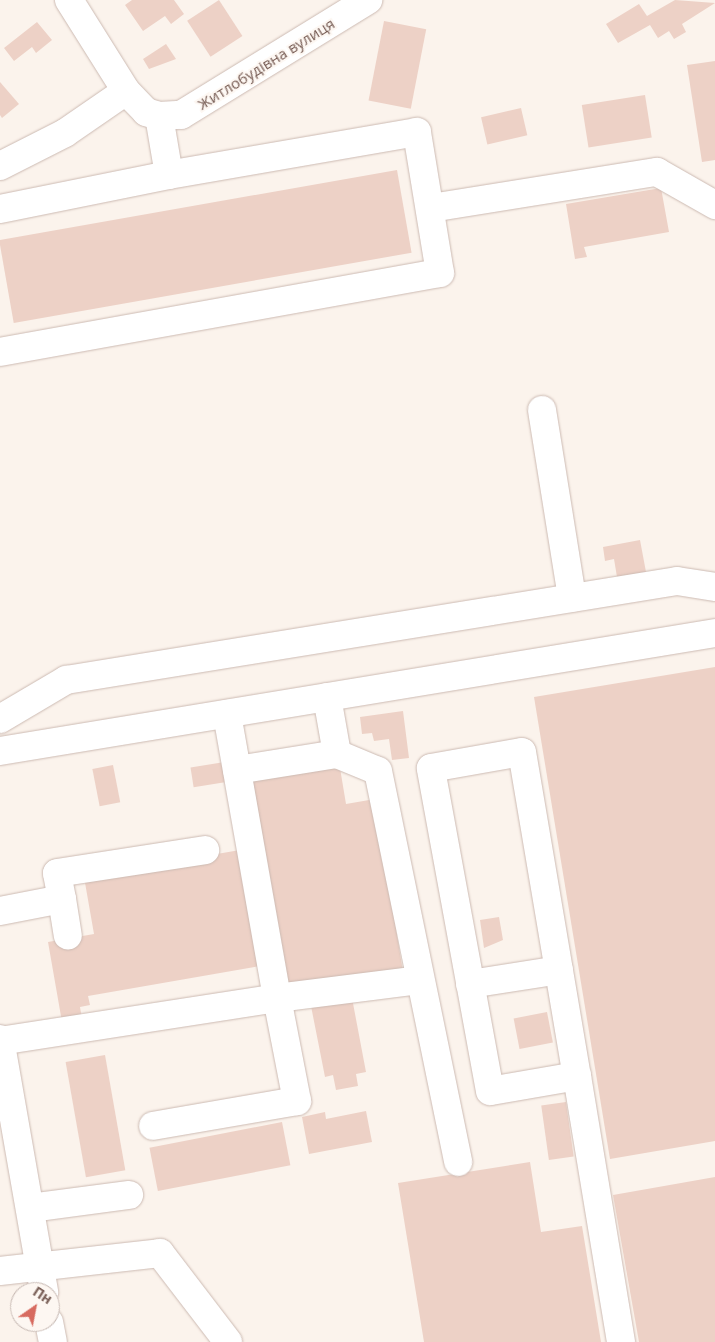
<!DOCTYPE html>
<meta charset="utf-8">
<style>
body{margin:0}
#map{position:relative;width:715px;height:1342px;overflow:hidden;background:#fbf3ec;font-family:"Open Sans",sans-serif}
div>[style]{position:absolute}
[style*='--x']{left:calc(var(--x)*1px);top:calc(var(--y)*1px);width:calc(var(--w)*1px);rotate:calc(var(--a)*1deg)}
.building>*{inset:0;background:#edd1c6;transform-origin:0 0}
.roads{filter:drop-shadow(0 0 1px #ccbab2) drop-shadow(0 0 1px #ccbab2)}
.minor>*{height:28px;margin:-14px;padding:0 14px;transform-origin:14px;border-radius:14px;background:#fff}
span{translate:-50% -50%;white-space:nowrap;text-align:center;line-height:1.15;-webkit-text-stroke:4px #fdf7f2;paint-order:stroke}
.street-label{font-size:15px;color:#745951}
.north{position:absolute;left:10px;top:1282px;width:50px;height:50px;box-sizing:border-box;background:#fdf7f2;border:1px solid #c6b8b2;border-radius:50%;rotate:33deg;font-size:14px;font-weight:700;line-height:20px;text-align:center;color:#745951}
.north::after{content:'';display:block;margin:auto;width:18px;height:22px;background:#d76a5f;clip-path:polygon(50% 0,100% 100%,50% 72%,0 100%)}
</style>
<div id="map">
<div class="building">
<i style="clip-path:polygon(132px 0,174px 0,184px 14px,171px 24px,165px 16px,143px 31px,125px 5px)"></i>
<i style="left:219px;top:0;width:43px;height:38px;rotate:57deg"></i>
<i style="clip-path:polygon(675px 0,715px 3px,682px 24px,686px 32px,674px 39px,669px 31px,658px 38px,650px 25px,618px 43px,606px 24px,639px 4px,647px 16px)"></i>
<i style="left:384px;top:21px;width:43px;height:81px;rotate:11deg"></i>
<i style="clip-path:polygon(37px 22px,52px 40px,36px 53px,32px 47px,14px 61px,4px 48px)"></i>
<i style="clip-path:polygon(166px 44px,176px 59px,149px 69px,143px 59px)"></i>
<i style="clip-path:polygon(715px 61px,715px 160px,702px 162px,687px 65px)"></i>
<i style="clip-path:polygon(0 82px,19px 104px,2px 118px,0 115px)"></i>
<i style="left:645px;top:95px;width:43px;height:64px;rotate:81deg"></i>
<i style="left:521px;top:108px;width:28px;height:41px;rotate:77deg"></i>
<i style="left:397px;top:170px;width:84px;height:404px;rotate:80deg"></i>
<i style="clip-path:polygon(661px 188px,669px 232px,584px 247px,587px 257px,575px 259px,566px 204px)"></i>
<i style="clip-path:polygon(640px 540px,646px 572px,617px 577px,614px 559px,605px 561px,603px 547px)"></i>
<i style="clip-path:polygon(715px 667px,715px 1141px,610px 1159px,534px 697px)"></i>
<i style="clip-path:polygon(403px 711px,409px 758px,392px 760px,389px 739px,374px 741px,372px 733px,362px 734px,360px 717px)"></i>
<i style="left:231px;top:761px;width:20px;height:41px;rotate:81deg"></i>
<i style="clip-path:polygon(339px 762px,346px 804px,375px 799px,403px 972px,284px 991px,249px 777px)"></i>
<i style="left:113px;top:765px;width:38px;height:21px;rotate:79deg"></i>
<i style="clip-path:polygon(240px 850px,260px 966px,88px 996px,90px 1005px,80px 1007px,82px 1019px,62px 1022px,48px 942px,94px 934px,84px 877px)"></i>
<i style="clip-path:polygon(499px 917px,503px 940px,484px 948px,480px 920px)"></i>
<i style="clip-path:polygon(352px 998px,366px 1072px,356px 1074px,358px 1086px,336px 1090px,333px 1075px,325px 1077px,311px 1006px)"></i>
<i style="left:547px;top:1012px;width:31px;height:34px;rotate:79deg"></i>
<i style="left:105px;top:1055px;width:117px;height:40px;rotate:80deg"></i>
<i style="left:566px;top:1102px;width:55px;height:25px;rotate:82deg"></i>
<i style="clip-path:polygon(366px 1111px,372px 1142px,309px 1154px,302px 1117px,325px 1112px,326px 1119px)"></i>
<i style="left:282px;top:1122px;width:44px;height:135px;rotate:79deg"></i>
<i style="clip-path:polygon(530px 1162px,541px 1232px,582px 1226px,601px 1342px,424px 1342px,398px 1183px)"></i>
<i style="clip-path:polygon(715px 1177px,715px 1342px,639px 1342px,613px 1195px)"></i>
</div>
<div class="roads">
<div class="minor">
<i style="--x:69;--y:0;--w:107;--a:57.9"></i>
<i style="--x:126;--y:91;--w:29;--a:46"></i>
<i style="--x:146;--y:112;--w:14;--a:17"></i>
<i style="--x:159;--y:116;--w:22;--a:-3"></i>
<i style="--x:181;--y:115;--w:220;--a:-31.6"></i>
<i style="--x:0;--y:166;--w:73;--a:-26.9"></i>
<i style="--x:65;--y:133;--w:74;--a:-34.5"></i>
<i style="--x:431;--y:208;--w:229;--a:-9.1"></i>
<i style="--x:657;--y:172;--w:67;--a:29.6"></i>
<i style="--x:0;--y:209;--w:172;--a:-11.4"></i>
<i style="--x:0;--y:352;--w:447;--a:-10.2"></i>
<i style="--x:440;--y:273;--w:143;--a:-99.3"></i>
<i style="--x:417;--y:132;--w:252;--a:170.2"></i>
<i style="--x:169;--y:175;--w:60;--a:-99.6"></i>
<i style="--x:542;--y:410;--w:190;--a:80.9"></i>
<i style="--x:327;--y:697;--w:58;--a:80"></i>
<i style="--x:337;--y:754;--w:44;--a:22.5"></i>
<i style="--x:378;--y:771;--w:399;--a:78.4"></i>
<i style="--x:227;--y:714;--w:288;--a:80"></i>
<i style="--x:277;--y:998;--w:143;--a:-7.2"></i>
<i style="--x:0;--y:719;--w:77;--a:-30.6"></i>
<i style="--x:66;--y:680;--w:619;--a:-9.2"></i>
<i style="--x:677;--y:581;--w:38;--a:9"></i>
<i style="--x:0;--y:751;--w:725;--a:-9.37"></i>
<i style="--x:237;--y:770;--w:101;--a:-9.1"></i>
<i style="--x:62;--y:899;--w:37;--a:81"></i>
<i style="--x:0;--y:911;--w:63;--a:-11"></i>
<i style="--x:62;--y:899;--w:26;--a:-101"></i>
<i style="--x:57;--y:873;--w:150;--a:-8.8"></i>
<i style="--x:470;--y:984;--w:90;--a:-8.9"></i>
<i style="--x:0;--y:1039;--w:257;--a:80.1"></i>
<i style="--x:0;--y:1041;--w:280;--a:-8.8"></i>
<i style="--x:277;--y:998;--w:105;--a:79"></i>
<i style="--x:297;--y:1101;--w:146;--a:170.2"></i>
<i style="--x:577;--y:1076;--w:88;--a:170.2"></i>
<i style="--x:490;--y:1091;--w:328;--a:-100.4"></i>
<i style="--x:431;--y:768;--w:92;--a:-10"></i>
<i style="--x:522;--y:752;--w:329;--a:80.4"></i>
<i style="--x:577;--y:1076;--w:270;--a:80.6"></i>
<i style="--x:30;--y:1208;--w:100;--a:-7.5"></i>
<i style="--x:0;--y:1271;--w:161;--a:-6.4"></i>
<i style="--x:160;--y:1253;--w:112;--a:52.6"></i>
<i style="--x:49;--y:1322;--w:20;--a:79"></i>
</div>
</div>
<div class="street-label">
<span style="left:266px;top:64px;rotate:-32deg">Житлобудівна вулиця</span>
</div>
<div class="north">Пн</div>
</div>
